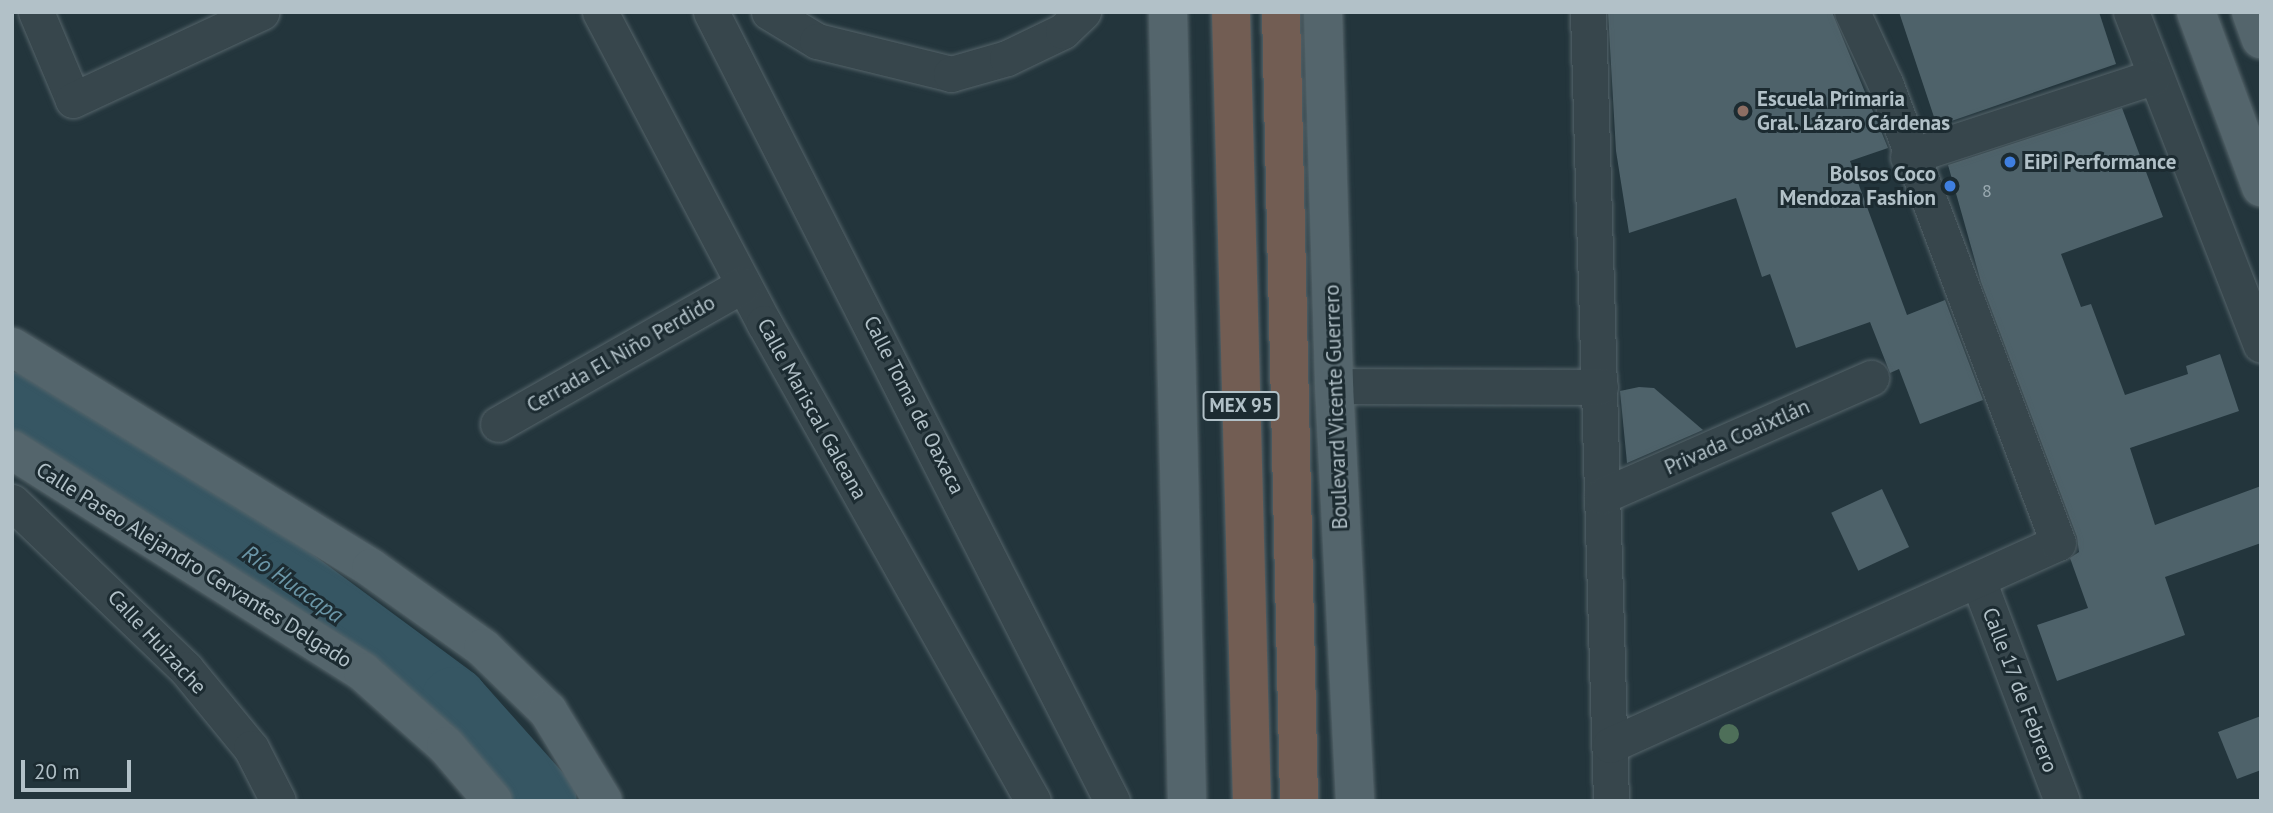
<!DOCTYPE html>
<meta charset="utf-8">
<style>
body{margin:0}
#map{position:relative;width:2273px;height:813px;overflow:hidden;background:#23353c;font-family:"PT Sans",sans-serif}
div>[style]{position:absolute}
[style*='--x']{left:calc(var(--x)*1px);top:calc(var(--y)*1px);width:calc(var(--w)*1px);rotate:calc(var(--a)*1deg)}
.river>*{height:66px;margin:-33px;padding:0 33px;transform-origin:33px;border-radius:33px;background:#365663}
.building>*{inset:0;background:#4e626a;transform-origin:0 0}
.roads{filter:drop-shadow(0 0 2px #55646a) drop-shadow(0 0 2px #55646a)}
.minor>*{height:35px;margin:-17.5px;padding:0 17.5px;transform-origin:17.5px;border-radius:17.5px;background:#37464c}
.major>*{height:38px;margin:-19px;padding:0 19px;transform-origin:19px;border-radius:19px;background:#54656c}
.highway>*{height:38px;margin:-19px;padding:0 19px;transform-origin:19px;border-radius:19px;background:#725d53}
.trees>*{width:20px;height:20px;margin:-10px;border-radius:50%;background:#4e6f59}
.dots>*{width:19px;height:19px;translate:-50% -50%;box-sizing:border-box;border:4px solid #1c2b31;border-radius:50%}
span{translate:-50% -50%;white-space:nowrap;text-align:center;line-height:1.15;-webkit-text-stroke:6px #1c2b31;paint-order:stroke}
.number-label{font-size:18px;color:#99a9b0}
.number-label span{-webkit-text-stroke-width:0}
.shield-label span{padding:2px 5px;background:#1c2b31;border:2px solid;border-radius:5px;-webkit-text-stroke-width:0}
.shield-label{font-size:19px;color:#b2c1c8;font-weight:700}
.poi-label{font-size:21px;color:#b2c1c8;font-weight:700}
.left{translate:0 -50%;text-align:left}
.right{translate:-100% -50%;text-align:right}
.street-label{font-size:21px;color:#b2c1c8}
.water-label{font-size:23px;color:#6b96a7;font-style:italic}
.frame{position:absolute;inset:0;border:14px solid #b2c1c8;pointer-events:none}
.scale{position:absolute;left:21px;top:760px;width:110px;height:32px;box-sizing:border-box;border:4px solid #b2c1c8;border-top:0;padding-left:9px;font-size:21px;line-height:24px;white-space:nowrap;color:#b2c1c8;-webkit-text-stroke:5px #1c2b31;paint-order:stroke}
</style>
<div id="map">
<div class="river">
<i style="--x:12;--y:405;--w:320;--a:31.9"></i>
<i style="--x:284;--y:574;--w:212;--a:36.5"></i>
<i style="--x:454;--y:700;--w:135;--a:48.3"></i>
</div>
<div class="building">
<i style="clip-path:polygon(1608px 12px,1832px 12px,1888px 148px,1850px 161px,1907px 315px,1945px 300px,1983px 400px,1920px 424px,1899px 369px,1890px 373px,1870px 322px,1796px 348px,1770px 274px,1762px 277px,1736px 198px,1629px 233px,1616px 151px)"></i>
<i style="clip-path:polygon(1899px 12px,2099px 12px,2116px 64px,1937px 126px)"></i>
<i style="clip-path:polygon(2122px 108px,2163px 217px,2061px 254px,2081px 307px,2091px 304px,2125px 395px,2188px 374px,2186px 366px,2220px 354px,2239px 411px,2130px 448px,2155px 525px,2261px 486px,2261px 543px,2165px 577px,2185px 635px,2057px 681px,2037px 625px,2088px 608px,2070px 558px,2079px 552px,2077px 537px,1981px 282px,1948px 165px)"></i>
<i style="clip-path:polygon(1639px 387px,1654px 388px,1703px 430px,1627px 463px,1620px 391px)"></i>
<i style="left:1882px;top:489px;width:64px;height:56px;rotate:65deg"></i>
<i style="clip-path:polygon(2261px 716px,2261px 770px,2237px 779px,2218px 732px)"></i>
</div>
<div class="roads">
<div class="minor">
<i style="--x:36;--y:12;--w:95;--a:67.2"></i>
<i style="--x:73;--y:100;--w:208;--a:-25"></i>
<i style="--x:600;--y:12;--w:352;--a:62.2"></i>
<i style="--x:764;--y:323;--w:548;--a:60.63"></i>
<i style="--x:711;--y:12;--w:885;--a:63.06"></i>
<i style="--x:769;--y:12;--w:56;--a:31.1"></i>
<i style="--x:817;--y:41;--w:138;--a:13.8"></i>
<i style="--x:951;--y:74;--w:58;--a:-15.9"></i>
<i style="--x:1007;--y:58;--w:62;--a:-25.7"></i>
<i style="--x:1063;--y:31;--w:28;--a:-44"></i>
<i style="--x:1588;--y:12;--w:789;--a:88.33"></i>
<i style="--x:2131;--y:12;--w:357;--a:68.7"></i>
<i style="--x:1908;--y:157;--w:258;--a:-18.1"></i>
<i style="--x:1334;--y:386;--w:266;--a:0.2"></i>
<i style="--x:498;--y:424;--w:282;--a:-29.6"></i>
<i style="--x:1602;--y:496;--w:294;--a:-23.7"></i>
<i style="--x:12;--y:502;--w:241;--a:43.8"></i>
<i style="--x:186;--y:669;--w:102;--a:50.6"></i>
<i style="--x:251;--y:748;--w:59;--a:63"></i>
<i style="--x:1978;--y:580;--w:236;--a:69.2"></i>
<i style="--x:1610;--y:745;--w:491;--a:-24.3"></i>
<i style="--x:2058;--y:543;--w:491;--a:-110.6"></i>
<i style="--x:1885;--y:83;--w:78;--a:-114.9"></i>
</div>
<div class="major">
<i style="--x:1168;--y:12;--w:789;--a:88.62"></i>
<i style="--x:1323;--y:12;--w:374;--a:88.3"></i>
<i style="--x:1334;--y:386;--w:416;--a:87.1"></i>
<i style="--x:2196;--y:12;--w:187;--a:69.6"></i>
<i style="--x:2251;--y:12;--w:29;--a:70"></i>
<i style="--x:12;--y:347;--w:422;--a:31.6"></i>
<i style="--x:371;--y:568;--w:138;--a:35.5"></i>
<i style="--x:483;--y:648;--w:91;--a:44.1"></i>
<i style="--x:548;--y:711;--w:105;--a:58.6"></i>
<i style="--x:12;--y:450;--w:415;--a:32.3"></i>
<i style="--x:363;--y:672;--w:111;--a:41.7"></i>
<i style="--x:446;--y:746;--w:72;--a:49.5"></i>
</div>
<div class="highway">
<i style="--x:1231;--y:12;--w:789;--a:88.48"></i>
<i style="--x:1281;--y:12;--w:789;--a:88.69"></i>
</div>
</div>
<div class="trees">
<i style="left:1729px;top:734px"></i>
</div>
<div class="dots">
<i style="left:1743px;top:111px;background:#8d6e63"></i>
<i style="left:2010px;top:162px;background:#3f7fe0"></i>
<i style="left:1950px;top:186px;background:#3f7fe0"></i>
</div>
<div class="number-label">
<span style="left:1987px;top:191px">8</span>
</div>
<div class="shield-label">
<span style="left:1241px;top:406px">MEX 95</span>
</div>
<div class="poi-label">
<span class="left" style="left:1757px;top:111px">Escuela Primaria<br>Gral. Lázaro Cárdenas</span>
<span class="left" style="left:2024px;top:162px">EiPi Performance</span>
<span class="right" style="left:1936px;top:186px">Bolsos Coco<br>Mendoza Fashion</span>
</div>
<div class="street-label">
<span style="left:621px;top:354px;rotate:-30deg">Cerrada El Niño Perdido</span>
<span style="left:914px;top:405px;rotate:63deg">Calle Toma de Oaxaca</span>
<span style="left:1336px;top:407px;rotate:-92deg">Boulevard Vicente Guerrero</span>
<span style="left:812px;top:409px;rotate:61deg">Calle Mariscal Galeana</span>
<span style="left:1737px;top:437px;rotate:-24deg">Privada Coaixtlán</span>
<span style="left:194px;top:565px;rotate:32deg">Calle Paseo Alejandro Cervantes Delgado</span>
<span style="left:157px;top:642px;rotate:47deg">Calle Huizache</span>
<span style="left:2020px;top:690px;rotate:69deg">Calle 17 de Febrero</span>
</div>
<div class="water-label">
<span style="left:293px;top:584px;rotate:35deg">Río Huacapa</span>
</div>
<div class="frame"></div>
<div class="scale">20 m</div>
</div>
